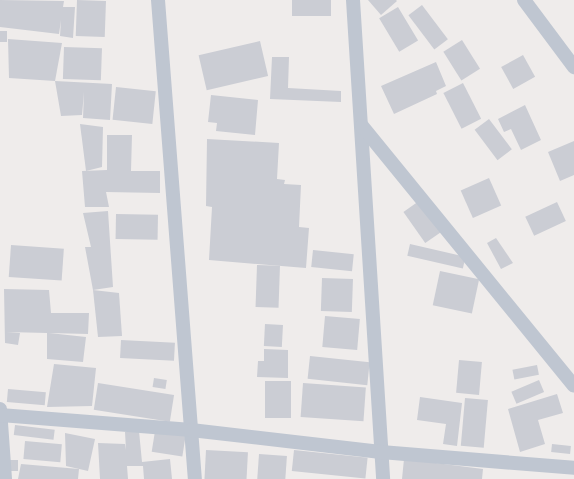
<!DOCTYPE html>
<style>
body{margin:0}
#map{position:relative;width:574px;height:479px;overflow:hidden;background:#efeceb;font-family:"Noto Sans",sans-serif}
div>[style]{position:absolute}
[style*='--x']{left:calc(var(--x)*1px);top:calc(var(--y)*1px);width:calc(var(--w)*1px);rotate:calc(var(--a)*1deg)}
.building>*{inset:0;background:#cbcdd4;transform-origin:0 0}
.street>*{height:14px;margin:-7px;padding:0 7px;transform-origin:7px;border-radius:7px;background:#bfc6d1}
span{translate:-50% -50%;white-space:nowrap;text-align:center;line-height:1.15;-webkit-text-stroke:4px #fff;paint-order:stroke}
</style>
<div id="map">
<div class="building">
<i style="clip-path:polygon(0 0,64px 1px,63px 7px,75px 7px,73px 38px,60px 36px,61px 20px,59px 34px,0 27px)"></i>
<i style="left:77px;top:0;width:29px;height:36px;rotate:2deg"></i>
<i style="left:292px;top:0;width:39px;height:16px"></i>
<i style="clip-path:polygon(368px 0,396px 0,397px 1px,381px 15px)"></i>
<i style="left:422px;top:5px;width:43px;height:17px;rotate:53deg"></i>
<i style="left:398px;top:7px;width:39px;height:22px;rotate:59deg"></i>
<i style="left:0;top:31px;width:7px;height:11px"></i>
<i style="clip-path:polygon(8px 39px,62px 43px,55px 81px,9px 78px)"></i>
<i style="left:462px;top:40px;width:34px;height:22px;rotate:58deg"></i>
<i style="left:260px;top:41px;width:36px;height:63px;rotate:77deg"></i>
<i style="left:64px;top:47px;width:38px;height:32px;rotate:2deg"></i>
<i style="left:523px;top:55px;width:25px;height:25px;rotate:61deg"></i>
<i style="clip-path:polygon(272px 57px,289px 57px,288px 88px,341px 91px,341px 102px,270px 99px)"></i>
<i style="clip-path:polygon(436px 62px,446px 86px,436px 91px,437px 94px,394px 114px,381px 86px)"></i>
<i style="clip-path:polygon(55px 81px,112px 84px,110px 120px,83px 118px,84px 92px,82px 115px,61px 116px)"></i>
<i style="left:463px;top:83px;width:40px;height:22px;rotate:63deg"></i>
<i style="left:116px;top:87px;width:40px;height:33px;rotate:6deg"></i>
<i style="clip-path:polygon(211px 95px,258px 100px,255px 135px,216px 131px,217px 123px,208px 122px)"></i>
<i style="clip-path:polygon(525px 105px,541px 140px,521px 150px,511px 129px,504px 132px,498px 119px)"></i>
<i style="left:489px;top:119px;width:38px;height:18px;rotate:53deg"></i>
<i style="clip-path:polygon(80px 124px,103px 127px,102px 167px,86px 171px)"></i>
<i style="clip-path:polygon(107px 135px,132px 135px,131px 171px,160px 171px,160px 193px,106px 192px,109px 207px,85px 207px,82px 171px,107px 170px)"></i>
<i style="clip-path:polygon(207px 139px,279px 143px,277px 179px,285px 180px,284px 184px,301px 185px,299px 227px,309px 228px,306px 268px,209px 260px,212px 207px,206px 206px)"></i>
<i style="clip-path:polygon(574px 141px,574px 175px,560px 181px,548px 152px)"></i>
<i style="left:489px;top:178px;width:30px;height:31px;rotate:66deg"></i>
<i style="left:419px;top:201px;width:38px;height:19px;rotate:55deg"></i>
<i style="left:557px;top:202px;width:21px;height:35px;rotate:65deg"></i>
<i style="clip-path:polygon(108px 211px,113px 287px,93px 290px,85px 247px,91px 247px,83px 213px)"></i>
<i style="left:116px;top:214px;width:42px;height:25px;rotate:1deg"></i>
<i style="clip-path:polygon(496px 238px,513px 263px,501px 269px,487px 243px)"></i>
<i style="left:410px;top:244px;width:57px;height:12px;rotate:13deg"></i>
<i style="left:11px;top:245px;width:53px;height:32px;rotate:4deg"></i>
<i style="left:313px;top:250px;width:41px;height:17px;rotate:6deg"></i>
<i style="left:257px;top:265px;width:23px;height:42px;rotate:2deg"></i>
<i style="left:440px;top:271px;width:40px;height:35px;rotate:12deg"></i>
<i style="left:322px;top:278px;width:31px;height:33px;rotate:2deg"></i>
<i style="clip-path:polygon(4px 289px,49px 290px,51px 313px,89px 313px,88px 334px,49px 333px,86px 337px,83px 362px,47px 359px,47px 333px,7px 332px,20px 333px,18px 345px,5px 343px)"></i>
<i style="clip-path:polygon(93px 290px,119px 293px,122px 336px,98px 337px)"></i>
<i style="left:325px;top:316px;width:35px;height:31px;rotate:5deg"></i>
<i style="left:265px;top:324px;width:18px;height:22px;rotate:3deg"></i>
<i style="left:121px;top:340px;width:54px;height:18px;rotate:3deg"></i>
<i style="clip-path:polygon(264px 349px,288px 350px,288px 378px,257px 377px,258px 361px,264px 361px)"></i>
<i style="left:310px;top:356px;width:60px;height:23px;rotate:6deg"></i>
<i style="left:459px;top:360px;width:23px;height:33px;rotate:5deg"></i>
<i style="clip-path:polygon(54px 364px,96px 368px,92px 406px,47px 407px)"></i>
<i style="left:537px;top:365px;width:10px;height:25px;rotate:79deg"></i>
<i style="left:154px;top:378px;width:13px;height:9px;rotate:9deg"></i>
<i style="left:539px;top:380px;width:13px;height:30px;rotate:67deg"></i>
<i style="left:291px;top:381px;width:37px;height:26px;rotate:90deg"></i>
<i style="left:98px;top:383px;width:77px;height:27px;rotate:9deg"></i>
<i style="left:303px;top:383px;width:63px;height:34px;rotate:4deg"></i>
<i style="left:8px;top:389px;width:38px;height:13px;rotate:5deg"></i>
<i style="clip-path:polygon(557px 394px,563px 413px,538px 420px,545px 444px,520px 452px,508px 409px)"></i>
<i style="clip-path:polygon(420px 397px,462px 403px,457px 446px,443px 444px,446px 424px,417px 420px)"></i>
<i style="left:465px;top:398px;width:23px;height:48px;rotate:5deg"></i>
<i style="left:15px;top:425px;width:40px;height:10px;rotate:7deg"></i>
<i style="clip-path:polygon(139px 431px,142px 462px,170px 459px,172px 479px,144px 479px,143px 466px,127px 466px,128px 479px,100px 479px,98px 443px,125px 444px,126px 450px,125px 432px)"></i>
<i style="left:155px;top:431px;width:31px;height:21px;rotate:9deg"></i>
<i style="clip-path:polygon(65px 433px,95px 439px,88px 471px,66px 466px)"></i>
<i style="left:25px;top:441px;width:37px;height:18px;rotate:5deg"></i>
<i style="left:552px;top:444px;width:19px;height:8px;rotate:6deg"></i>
<i style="left:206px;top:450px;width:42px;height:29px;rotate:3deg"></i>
<i style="left:294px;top:450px;width:74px;height:21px;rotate:6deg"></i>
<i style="left:259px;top:454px;width:28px;height:25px;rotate:4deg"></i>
<i style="clip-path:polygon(404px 459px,483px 469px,482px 479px,402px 479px)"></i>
<i style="left:7px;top:460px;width:11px;height:11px"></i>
<i style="clip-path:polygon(21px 464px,79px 469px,78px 479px,18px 479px)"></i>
</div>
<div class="street">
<i style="--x:158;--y:0;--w:480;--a:85.6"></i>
<i style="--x:353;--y:0;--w:480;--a:86.4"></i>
<i style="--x:524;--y:0;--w:84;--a:53.3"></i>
<i style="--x:362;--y:126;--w:335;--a:50.8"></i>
<i style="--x:0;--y:409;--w:70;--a:85.9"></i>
<i style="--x:0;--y:415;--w:192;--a:4.5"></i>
<i style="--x:191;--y:430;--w:191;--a:6.6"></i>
<i style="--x:381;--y:452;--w:194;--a:4.7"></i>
</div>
</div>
